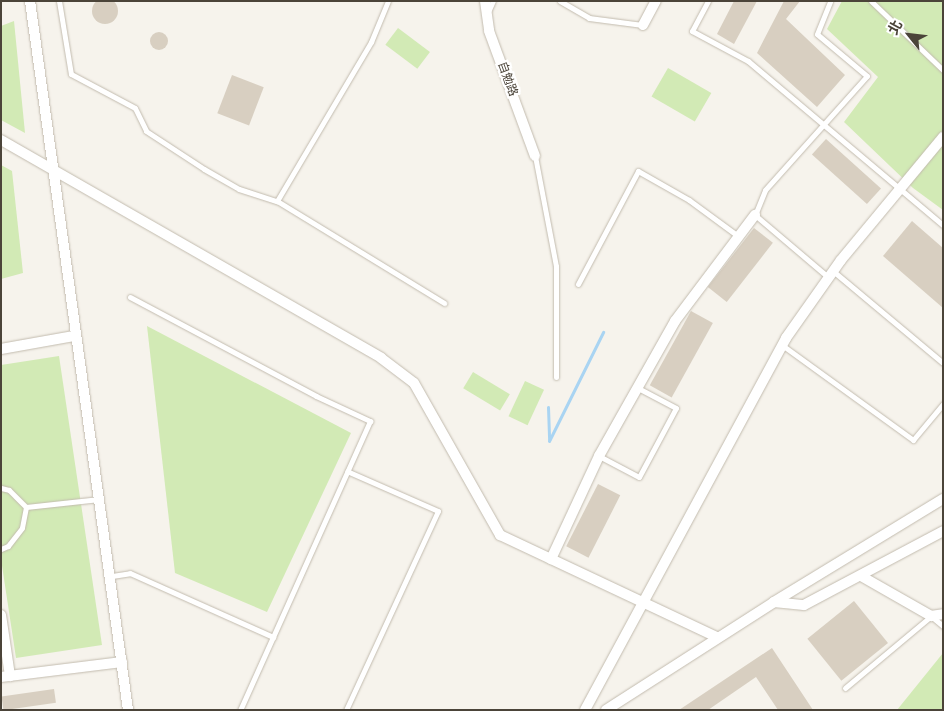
<!DOCTYPE html>
<meta charset="utf-8">
<style>
body{margin:0}
#map{position:relative;width:944px;height:711px;overflow:hidden;background:#f6f3ec;font-family:Figtree,"Noto Sans TC",sans-serif}
div>[style]{position:absolute}
[style*='--x']{left:calc(var(--x)*1px);top:calc(var(--y)*1px);width:calc(var(--w)*1px);rotate:calc(var(--a)*1deg)}
.green>*{inset:0;background:#d2eab5;transform-origin:0 0}
.stream>*{height:3px;margin:-1.5px;padding:0 1.5px;transform-origin:1.5px;border-radius:1.5px;background:#a9d4f2}
.building>*{inset:0;background:#d8cfc1;transform-origin:0 0}
.round{border-radius:50%}
.roads{filter:drop-shadow(0 0 1px #c2bbae) drop-shadow(0 0 1px #c2bbae)}
.service>*{height:5px;margin:-2.5px;padding:0 2.5px;transform-origin:2.5px;border-radius:2.5px;background:#fff}
.minor>*{height:10px;margin:-5px;padding:0 5px;transform-origin:5px;border-radius:5px;background:#fff}
span{translate:-50% -50%;white-space:nowrap;text-align:center;line-height:1.15;-webkit-text-stroke:4.5px #fff;paint-order:stroke}
.street-label{font-size:12px;color:#4b4439}
.frame{position:absolute;inset:0;border:2px solid #4b4439;pointer-events:none}
.north{position:absolute;left:884px;top:10px;width:50px;height:50px;-webkit-text-stroke:4px #fff;paint-order:stroke;rotate:299deg;font-size:14px;font-weight:700;line-height:20px;text-align:center;color:#4b4439}
.north::after{content:'';display:block;margin:auto;width:18px;height:22px;background:#4b4439;clip-path:polygon(50% 0,100% 100%,50% 72%,0 100%)}
</style>
<div id="map">
<div class="green">
<i style="clip-path:polygon(842px 1px,943px 1px,943px 210px,913px 188px,844px 122px,878px 77px,827px 29px)"></i>
<i style="clip-path:polygon(14px 21px,25px 133px,1px 120px,1px 26px)"></i>
<i style="left:398px;top:28px;width:40px;height:21px;rotate:37deg"></i>
<i style="left:668px;top:68px;width:50px;height:33px;rotate:30deg"></i>
<i style="clip-path:polygon(1px 165px,12px 171px,23px 273px,1px 279px)"></i>
<i style="clip-path:polygon(147px 326px,351px 433px,267px 612px,175px 573px)"></i>
<i style="clip-path:polygon(59px 356px,102px 645px,16px 658px,1px 559px,1px 365px)"></i>
<i style="left:473px;top:372px;width:43px;height:19px;rotate:31deg"></i>
<i style="left:525px;top:381px;width:21px;height:39px;rotate:25deg"></i>
<i style="clip-path:polygon(943px 653px,943px 710px,897px 710px)"></i>
</div>
<div class="stream">
<i style="--x:548;--y:407;--w:33;--a:88"></i>
<i style="--x:549;--y:441;--w:122;--a:-63.6"></i>
</div>
<div class="building">
<i class="round" style="left:92px;top:-2px;width:26px;height:26px"></i>
<i style="clip-path:polygon(734px 1px,757px 1px,734px 44px,717px 34px)"></i>
<i style="clip-path:polygon(784px 1px,800px 1px,786px 19px,845px 75px,817px 107px,757px 53px)"></i>
<i class="round" style="left:150px;top:32px;width:18px;height:18px"></i>
<i style="left:232px;top:75px;width:34px;height:41px;rotate:21deg"></i>
<i style="left:826px;top:139px;width:74px;height:21px;rotate:42deg"></i>
<i style="clip-path:polygon(912px 221px,943px 248px,943px 308px,883px 256px)"></i>
<i style="left:754px;top:228px;width:24px;height:75px;rotate:38deg"></i>
<i style="left:691px;top:311px;width:25px;height:85px;rotate:29deg"></i>
<i style="left:598px;top:484px;width:25px;height:70px;rotate:27deg"></i>
<i style="left:854px;top:601px;width:54px;height:60px;rotate:51deg"></i>
<i style="clip-path:polygon(772px 648px,813px 710px,778px 710px,756px 677px,708px 710px,679px 710px)"></i>
<i style="left:54px;top:689px;width:14px;height:53px;rotate:82deg"></i>
</div>
<div class="roads">
<div class="service">
<i style="--x:59;--y:1;--w:74;--a:80.7"></i>
<i style="--x:71;--y:74;--w:72;--a:28"></i>
<i style="--x:135;--y:108;--w:25;--a:64"></i>
<i style="--x:146;--y:131;--w:69;--a:33.2"></i>
<i style="--x:204;--y:169;--w:40;--a:29.7"></i>
<i style="--x:239;--y:189;--w:40;--a:18"></i>
<i style="--x:277;--y:201;--w:196;--a:31.4"></i>
<i style="--x:560;--y:1;--w:34;--a:30"></i>
<i style="--x:589;--y:18;--w:54;--a:7.4"></i>
<i style="--x:708;--y:1;--w:34;--a:118"></i>
<i style="--x:692;--y:31;--w:64;--a:28.2"></i>
<i style="--x:748;--y:61;--w:255;--a:40.1"></i>
<i style="--x:871;--y:1;--w:100;--a:43.8"></i>
<i style="--x:488;--y:12;--w:12;--a:-66"></i>
<i style="--x:535;--y:156;--w:112;--a:79.2"></i>
<i style="--x:556;--y:266;--w:111;--a:90"></i>
<i style="--x:277;--y:201;--w:185;--a:-59.4"></i>
<i style="--x:371;--y:42;--w:44;--a:-67.5"></i>
<i style="--x:833;--y:271;--w:143;--a:39.9"></i>
<i style="--x:828;--y:277;--w:96;--a:-139.7"></i>
<i style="--x:755;--y:215;--w:27;--a:-68"></i>
<i style="--x:765;--y:190;--w:153;--a:-48.2"></i>
<i style="--x:867;--y:76;--w:65;--a:-140"></i>
<i style="--x:817;--y:34;--w:35;--a:-68"></i>
<i style="--x:578;--y:284;--w:128;--a:-62"></i>
<i style="--x:638;--y:171;--w:59;--a:29.6"></i>
<i style="--x:689;--y:200;--w:61;--a:36.3"></i>
<i style="--x:130;--y:297;--w:211;--a:28"></i>
<i style="--x:316;--y:396;--w:60;--a:24.8"></i>
<i style="--x:370;--y:421;--w:317;--a:114.2"></i>
<i style="--x:782;--y:345;--w:162;--a:35.9"></i>
<i style="--x:913;--y:440;--w:47;--a:-50.2"></i>
<i style="--x:599;--y:456;--w:45;--a:27.7"></i>
<i style="--x:639;--y:477;--w:78;--a:-61.8"></i>
<i style="--x:676;--y:408;--w:43;--a:-152.2"></i>
<i style="--x:1;--y:488;--w:8;--a:14"></i>
<i style="--x:9;--y:490;--w:24;--a:45"></i>
<i style="--x:26;--y:507;--w:21;--a:101"></i>
<i style="--x:22;--y:528;--w:23;--a:128"></i>
<i style="--x:8;--y:546;--w:8;--a:157"></i>
<i style="--x:26;--y:507;--w:74;--a:-6.2"></i>
<i style="--x:112;--y:576;--w:18;--a:-9"></i>
<i style="--x:130;--y:573;--w:157;--a:24.1"></i>
<i style="--x:845;--y:688;--w:112;--a:-39.9"></i>
<i style="--x:931;--y:616;--w:16;--a:40"></i>
<i style="--x:346;--y:710;--w:219;--a:-65.2"></i>
<i style="--x:438;--y:511;--w:99;--a:-156.3"></i>
</div>
<div class="minor">
<i style="--x:30;--y:1;--w:716;--a:82.13"></i>
<i style="--x:485;--y:1;--w:30;--a:82"></i>
<i style="--x:489;--y:31;--w:133;--a:69.8"></i>
<i style="--x:643;--y:25;--w:27;--a:-62"></i>
<i style="--x:1;--y:140;--w:438;--a:29.8"></i>
<i style="--x:381;--y:358;--w:41;--a:37.1"></i>
<i style="--x:414;--y:383;--w:175;--a:60.5"></i>
<i style="--x:500;--y:535;--w:240;--a:25.2"></i>
<i style="--x:1;--y:349;--w:74;--a:-10.1"></i>
<i style="--x:551;--y:559;--w:114;--a:-65"></i>
<i style="--x:599;--y:456;--w:155;--a:-60.6"></i>
<i style="--x:675;--y:321;--w:133;--a:-53"></i>
<i style="--x:861;--y:576;--w:81;--a:29.7"></i>
<i style="--x:931;--y:616;--w:12;--a:-9"></i>
<i style="--x:774;--y:602;--w:30;--a:6"></i>
<i style="--x:804;--y:605;--w:157;--a:-28"></i>
<i style="--x:1;--y:615;--w:62;--a:81.6"></i>
<i style="--x:1;--y:677;--w:122;--a:-7.1"></i>
<i style="--x:585;--y:710;--w:423;--a:-61.6"></i>
<i style="--x:786;--y:338;--w:95;--a:-54.8"></i>
<i style="--x:841;--y:260;--w:160;--a:-50.3"></i>
<i style="--x:606;--y:710;--w:200;--a:-32.7"></i>
<i style="--x:774;--y:602;--w:198;--a:-31.4"></i>
</div>
</div>
<div class="street-label">
<span style="left:507px;top:79px;rotate:70deg">自勉路</span>
</div>
<div class="frame"></div>
<div class="north">北</div>
</div>
